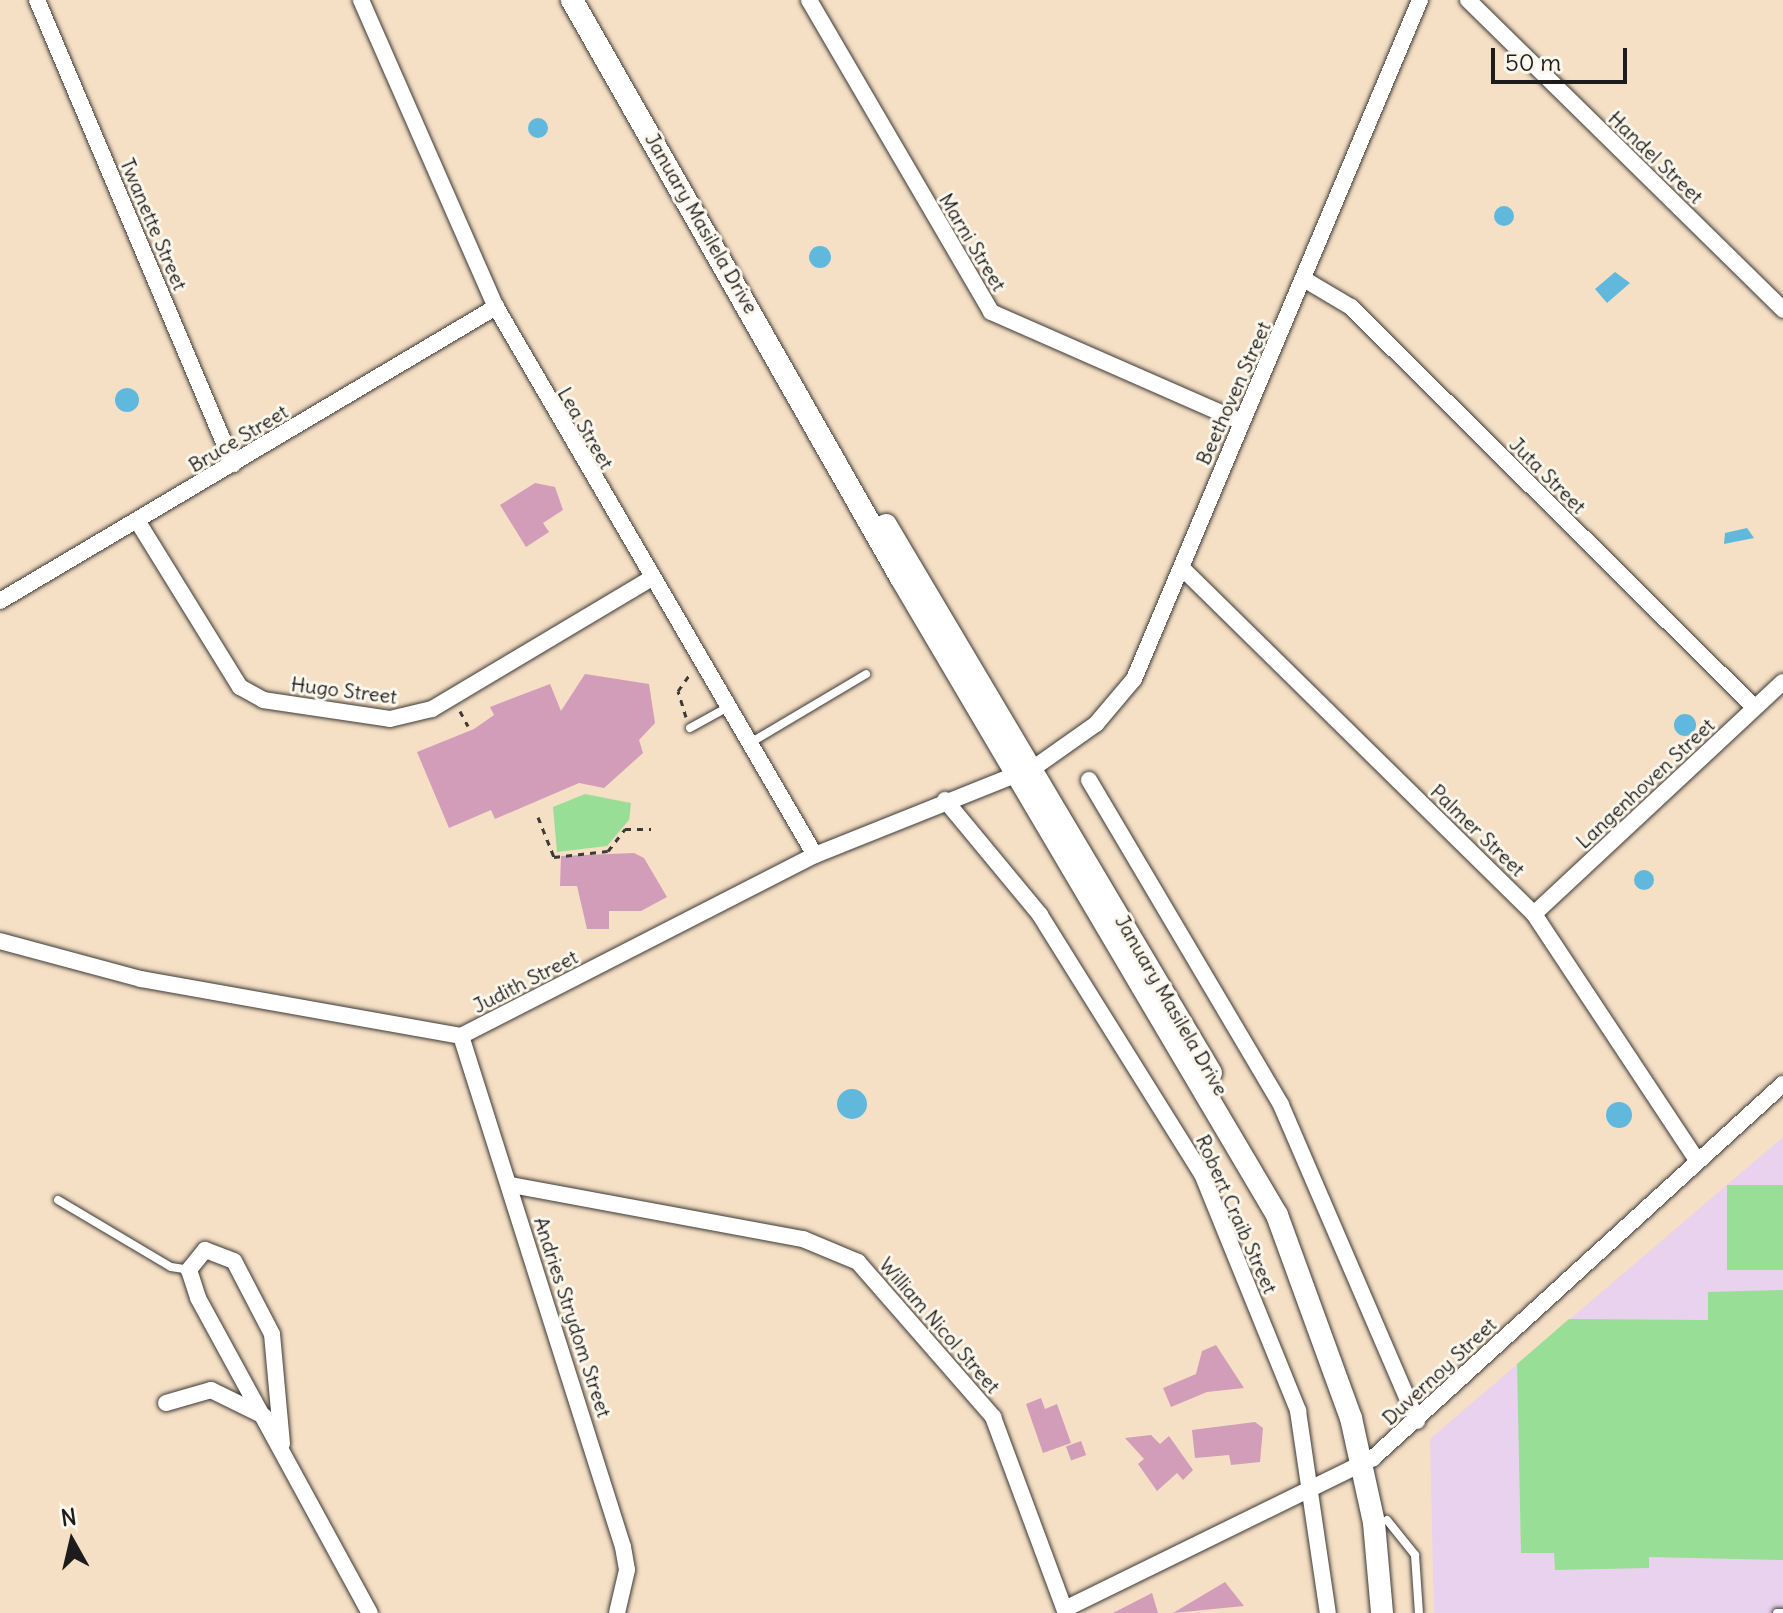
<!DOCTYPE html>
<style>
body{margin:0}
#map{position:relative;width:1783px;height:1613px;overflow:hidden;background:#f5dfc5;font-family:Delius,sans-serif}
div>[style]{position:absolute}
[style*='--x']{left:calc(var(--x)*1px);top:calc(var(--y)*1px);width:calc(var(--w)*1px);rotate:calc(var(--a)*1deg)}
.built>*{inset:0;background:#e9d2ed}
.green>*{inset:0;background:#99de97;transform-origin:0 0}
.water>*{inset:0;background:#60b9dd}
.round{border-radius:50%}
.building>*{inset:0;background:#d29db9;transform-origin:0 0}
.path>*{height:3px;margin-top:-1.5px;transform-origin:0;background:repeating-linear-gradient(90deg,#3d3935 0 6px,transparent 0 12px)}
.roads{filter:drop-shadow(0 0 2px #3d3935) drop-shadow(0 0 2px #3d3935)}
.service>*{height:8px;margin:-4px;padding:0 4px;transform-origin:4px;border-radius:4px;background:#fff}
.minor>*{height:16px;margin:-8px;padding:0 8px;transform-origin:8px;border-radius:8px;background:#fff}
.secondary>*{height:22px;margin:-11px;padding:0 11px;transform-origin:11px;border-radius:11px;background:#fff}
span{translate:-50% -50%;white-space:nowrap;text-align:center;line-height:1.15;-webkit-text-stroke:6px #fbf7ec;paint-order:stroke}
.street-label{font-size:20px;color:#1c1c1c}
.north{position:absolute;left:32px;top:1501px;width:80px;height:80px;-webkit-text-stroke:6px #fbf7ec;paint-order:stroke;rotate:352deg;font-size:22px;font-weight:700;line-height:32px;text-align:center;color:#1c1c1c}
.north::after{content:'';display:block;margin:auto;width:28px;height:36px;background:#1c1c1c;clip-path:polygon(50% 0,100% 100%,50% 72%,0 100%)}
.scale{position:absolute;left:1491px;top:48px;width:136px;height:36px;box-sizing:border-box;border:4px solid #1c1c1c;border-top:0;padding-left:10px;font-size:24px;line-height:28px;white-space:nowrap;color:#1c1c1c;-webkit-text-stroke:6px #fbf7ec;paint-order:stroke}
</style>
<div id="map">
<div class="built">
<i style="clip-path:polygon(1783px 1137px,1783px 1613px,1434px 1613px,1430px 1439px)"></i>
</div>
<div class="green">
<i style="clip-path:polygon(585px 794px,631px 803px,629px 820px,607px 846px,557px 852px,553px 807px)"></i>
<i style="left:1783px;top:1185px;width:85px;height:56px;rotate:90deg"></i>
<i style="clip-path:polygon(1783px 1290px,1783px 1560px,1649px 1557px,1649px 1568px,1555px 1570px,1554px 1553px,1521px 1553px,1517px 1364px,1569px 1319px,1708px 1320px,1708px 1292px)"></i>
</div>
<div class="water">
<i class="round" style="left:528px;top:118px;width:20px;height:20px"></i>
<i class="round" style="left:1494px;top:206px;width:20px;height:20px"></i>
<i class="round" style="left:809px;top:246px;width:22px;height:22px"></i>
<i style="clip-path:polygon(1615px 272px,1630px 283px,1607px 303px,1595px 289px)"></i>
<i class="round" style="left:115px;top:388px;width:24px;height:24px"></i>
<i style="clip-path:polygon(1747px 528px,1754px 538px,1724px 544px,1725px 533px)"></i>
<i class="round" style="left:1674px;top:714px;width:22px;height:22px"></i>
<i class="round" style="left:1634px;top:870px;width:20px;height:20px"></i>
<i class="round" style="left:837px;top:1089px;width:30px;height:30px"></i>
<i class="round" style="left:1606px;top:1102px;width:26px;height:26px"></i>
</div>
<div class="building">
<i style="clip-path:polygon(535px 483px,555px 487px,563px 510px,543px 523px,549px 532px,526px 547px,500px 505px)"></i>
<i style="clip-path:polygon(585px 674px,649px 684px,655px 723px,639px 740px,643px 753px,604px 788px,579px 783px,495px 819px,491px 810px,449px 828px,417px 752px,474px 729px,494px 715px,490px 707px,550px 684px,561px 711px)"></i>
<i style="clip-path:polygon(634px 853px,644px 858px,667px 897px,641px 911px,609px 911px,609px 929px,587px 929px,577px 886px,560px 886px,561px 856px)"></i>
<i style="clip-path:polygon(1216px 1345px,1244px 1388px,1207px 1392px,1171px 1407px,1163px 1388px,1196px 1374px,1202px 1351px)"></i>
<i style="clip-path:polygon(1041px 1398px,1045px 1409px,1057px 1404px,1071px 1443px,1043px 1453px,1026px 1404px)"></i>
<i style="clip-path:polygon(1255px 1422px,1263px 1428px,1260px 1462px,1231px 1465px,1229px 1455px,1195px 1458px,1192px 1430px)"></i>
<i style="clip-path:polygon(1151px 1435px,1160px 1444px,1169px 1436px,1193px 1470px,1183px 1480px,1177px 1473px,1157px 1491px,1138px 1464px,1144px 1459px,1125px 1438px)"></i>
<i style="left:1081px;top:1441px;width:15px;height:16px;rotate:70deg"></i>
<i style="clip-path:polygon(1225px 1582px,1244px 1606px,1173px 1613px)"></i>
<i style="clip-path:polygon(1152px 1593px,1158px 1613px,1113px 1613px)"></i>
</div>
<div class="path">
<i style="--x:460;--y:711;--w:17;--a:62"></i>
<i style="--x:686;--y:717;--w:27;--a:-107"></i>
<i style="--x:678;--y:691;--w:21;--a:-55"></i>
<i style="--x:538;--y:817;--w:43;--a:68.2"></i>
<i style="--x:554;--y:857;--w:54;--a:-6.3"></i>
<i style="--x:608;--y:851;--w:28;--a:-52"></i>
<i style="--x:625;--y:829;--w:26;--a:0"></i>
</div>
<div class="roads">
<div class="service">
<i style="--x:690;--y:728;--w:43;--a:-28.9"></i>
<i style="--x:750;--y:743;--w:135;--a:-30.7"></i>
<i style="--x:58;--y:1200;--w:131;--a:30.7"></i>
<i style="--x:171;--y:1267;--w:18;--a:9"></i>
<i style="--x:1387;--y:1520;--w:45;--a:51.3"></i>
<i style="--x:1415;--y:1555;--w:58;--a:86.1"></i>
<i style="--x:1777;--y:1613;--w:6;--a:0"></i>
</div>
<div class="minor">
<i style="--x:37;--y:0;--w:504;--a:67.1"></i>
<i style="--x:361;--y:0;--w:335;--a:66.3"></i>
<i style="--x:496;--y:307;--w:634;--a:59.8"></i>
<i style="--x:809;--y:0;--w:361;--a:59.7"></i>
<i style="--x:991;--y:312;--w:271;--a:23.7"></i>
<i style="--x:1468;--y:0;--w:442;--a:44.5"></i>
<i style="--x:1307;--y:281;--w:51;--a:30.6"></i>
<i style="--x:1351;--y:307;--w:569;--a:44.79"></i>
<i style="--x:138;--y:522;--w:194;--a:58.3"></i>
<i style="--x:240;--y:687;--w:26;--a:29"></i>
<i style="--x:263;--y:700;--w:128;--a:8.5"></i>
<i style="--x:390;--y:719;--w:43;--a:-13.4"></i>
<i style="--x:432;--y:709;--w:256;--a:-30.8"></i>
<i style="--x:1183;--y:569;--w:492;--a:44.5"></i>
<i style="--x:1534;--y:914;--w:295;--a:56.5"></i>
<i style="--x:0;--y:601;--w:577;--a:-30.66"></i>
<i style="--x:1089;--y:780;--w:377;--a:59.4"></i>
<i style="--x:1281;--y:1105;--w:344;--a:66.7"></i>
<i style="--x:945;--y:800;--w:149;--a:50.4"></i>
<i style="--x:1040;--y:915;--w:305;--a:58"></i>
<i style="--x:1202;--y:1174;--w:256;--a:67.9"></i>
<i style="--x:1298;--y:1411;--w:204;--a:81.6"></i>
<i style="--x:1534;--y:914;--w:340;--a:-43"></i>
<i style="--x:0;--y:941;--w:146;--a:15.1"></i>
<i style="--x:141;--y:979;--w:325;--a:10.1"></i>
<i style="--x:461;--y:1036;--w:398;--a:-27.1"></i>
<i style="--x:815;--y:855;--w:237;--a:-21.8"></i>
<i style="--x:1035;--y:767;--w:75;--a:-35.2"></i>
<i style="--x:1096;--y:724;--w:59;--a:-49.8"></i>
<i style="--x:1134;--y:679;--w:737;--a:-67.16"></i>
<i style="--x:461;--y:1036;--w:536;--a:72.41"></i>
<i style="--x:623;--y:1547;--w:23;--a:80"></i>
<i style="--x:627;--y:1570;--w:44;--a:103.1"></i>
<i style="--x:511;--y:1185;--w:297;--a:10.5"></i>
<i style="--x:803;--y:1239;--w:60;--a:22.7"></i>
<i style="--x:858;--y:1262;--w:206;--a:48.9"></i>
<i style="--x:993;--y:1417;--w:209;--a:69.6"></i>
<i style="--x:166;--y:1403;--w:47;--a:-16.1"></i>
<i style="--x:211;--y:1390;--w:59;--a:26.1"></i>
<i style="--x:282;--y:1444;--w:110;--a:-95.2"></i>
<i style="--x:272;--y:1334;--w:82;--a:-117.5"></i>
<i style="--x:234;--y:1261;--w:31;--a:-159"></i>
<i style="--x:205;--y:1250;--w:26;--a:129"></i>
<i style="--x:189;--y:1270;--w:29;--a:72"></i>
<i style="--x:198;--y:1298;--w:359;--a:61.4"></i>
<i style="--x:1067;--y:1608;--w:341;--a:-26.1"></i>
<i style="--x:1373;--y:1458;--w:555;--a:-42.37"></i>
</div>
<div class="secondary">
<i style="--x:572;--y:0;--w:665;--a:60.35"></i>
<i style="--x:901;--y:578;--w:740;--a:59.45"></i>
<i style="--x:1277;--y:1215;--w:216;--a:70"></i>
<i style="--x:1351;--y:1418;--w:107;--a:77.6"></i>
<i style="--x:1374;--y:1523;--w:90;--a:84.9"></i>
<i style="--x:886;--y:525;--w:637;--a:59.33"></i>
</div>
</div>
<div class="street-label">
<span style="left:1656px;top:157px;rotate:44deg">Handel Street</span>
<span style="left:702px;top:223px;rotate:60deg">January Masilela Drive</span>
<span style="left:154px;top:224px;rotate:67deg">Twanette Street</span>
<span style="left:973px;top:242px;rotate:59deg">Marni Street</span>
<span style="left:1233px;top:393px;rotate:-66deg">Beethoven Street</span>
<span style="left:586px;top:428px;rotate:60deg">Lea Street</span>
<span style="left:238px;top:438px;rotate:-31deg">Bruce Street</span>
<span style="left:1548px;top:475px;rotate:45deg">Juta Street</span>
<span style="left:344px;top:690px;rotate:7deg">Hugo Street</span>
<span style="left:1645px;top:783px;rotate:-43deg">Langenhoven Street</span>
<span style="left:1478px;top:830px;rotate:44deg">Palmer Street</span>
<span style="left:525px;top:981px;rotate:-27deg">Judith Street</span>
<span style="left:1172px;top:1005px;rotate:60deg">January Masilela Drive</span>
<span style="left:1237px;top:1214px;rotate:66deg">Robert Craib Street</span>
<span style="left:573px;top:1317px;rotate:72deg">Andries Strydom Street</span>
<span style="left:940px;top:1325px;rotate:49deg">William Nicol Street</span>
<span style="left:1439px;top:1371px;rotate:-43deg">Duvernoy Street</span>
</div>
<div class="north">N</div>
<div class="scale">50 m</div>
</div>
